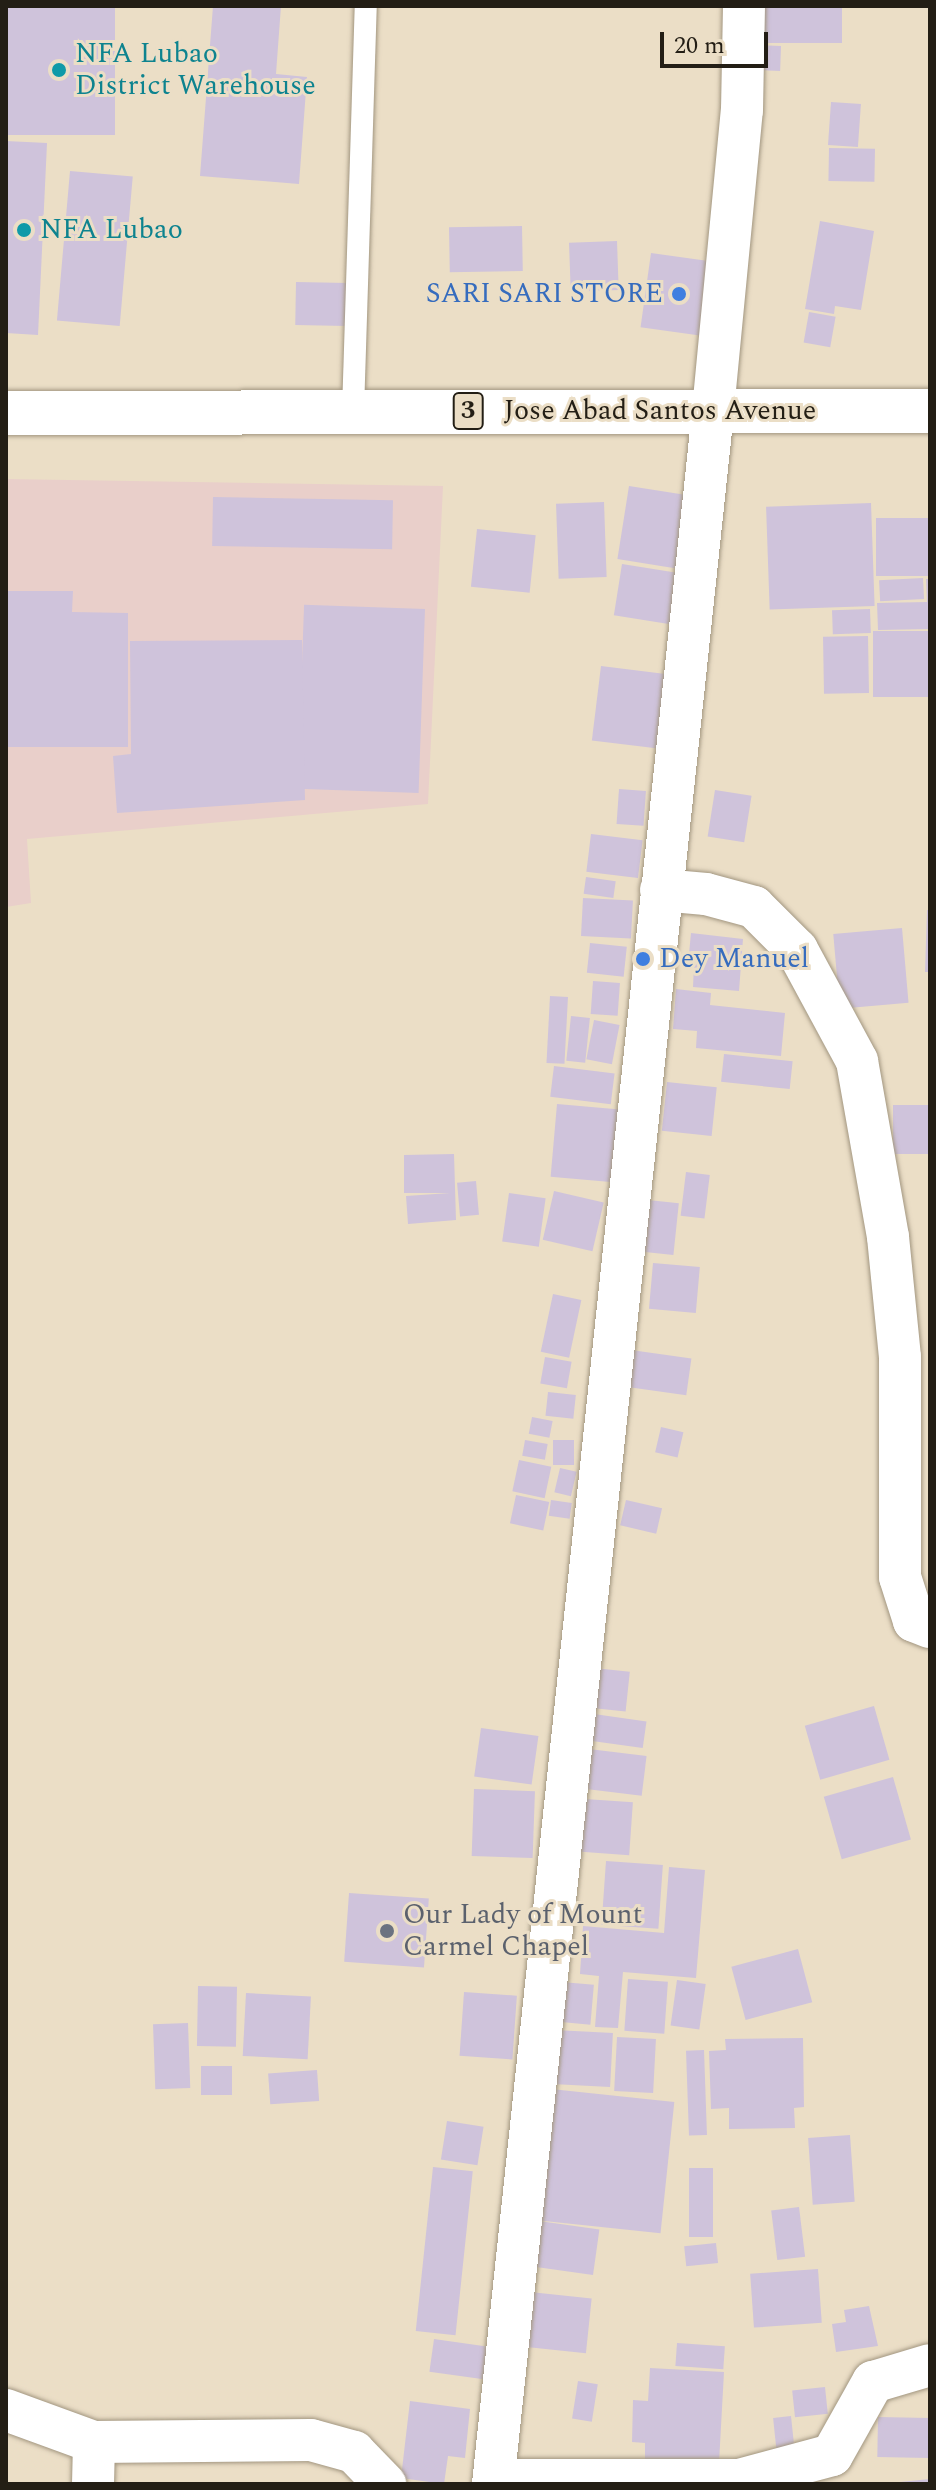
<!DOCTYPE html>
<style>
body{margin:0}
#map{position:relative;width:936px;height:2490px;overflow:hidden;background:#ebdec6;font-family:Spectral,serif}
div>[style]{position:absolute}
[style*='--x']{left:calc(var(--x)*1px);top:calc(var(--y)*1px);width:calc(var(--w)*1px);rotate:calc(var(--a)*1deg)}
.industrial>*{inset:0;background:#e9cfca}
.building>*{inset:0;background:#cfc3db;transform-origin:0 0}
.roads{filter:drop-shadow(0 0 2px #a29680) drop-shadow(0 0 2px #a29680)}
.service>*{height:22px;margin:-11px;padding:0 11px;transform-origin:11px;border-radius:11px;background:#fff}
.minor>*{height:42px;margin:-21px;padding:0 21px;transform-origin:21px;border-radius:21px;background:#fff}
.trunk>*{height:44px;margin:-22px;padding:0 22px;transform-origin:22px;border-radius:22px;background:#fff}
.dots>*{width:22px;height:22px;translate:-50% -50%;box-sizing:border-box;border:4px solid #ebdec6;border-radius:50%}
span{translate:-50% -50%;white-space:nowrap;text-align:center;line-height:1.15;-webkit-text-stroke:6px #ebdec6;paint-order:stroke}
.shield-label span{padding:2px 6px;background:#ebdec6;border:2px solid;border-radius:6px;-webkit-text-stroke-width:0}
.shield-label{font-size:26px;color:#231e15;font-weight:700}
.culture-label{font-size:28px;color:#0d838f}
.left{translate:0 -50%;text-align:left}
.shop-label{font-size:28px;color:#366cbe}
.right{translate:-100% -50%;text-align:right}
.street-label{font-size:28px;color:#231e15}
.worship-label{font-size:28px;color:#5b616d}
.frame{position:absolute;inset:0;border:8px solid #231e15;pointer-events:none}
.scale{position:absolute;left:660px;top:32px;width:108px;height:36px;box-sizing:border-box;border:4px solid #231e15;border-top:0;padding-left:10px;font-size:24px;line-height:28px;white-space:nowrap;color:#231e15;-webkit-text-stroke:6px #ebdec6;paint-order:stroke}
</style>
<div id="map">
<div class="industrial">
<i style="clip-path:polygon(6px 479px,443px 486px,428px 804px,27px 839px,31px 903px,6px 907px)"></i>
</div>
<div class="building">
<i style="left:6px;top:6px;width:109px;height:129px"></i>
<i style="clip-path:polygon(213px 6px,281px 6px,276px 74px,307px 77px,299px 184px,200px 176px)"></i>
<i style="left:761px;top:6px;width:81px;height:37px"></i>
<i style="left:781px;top:46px;width:25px;height:21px;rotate:92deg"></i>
<i style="left:831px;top:102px;width:30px;height:43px;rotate:4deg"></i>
<i style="clip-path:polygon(6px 141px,47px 143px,38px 335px,6px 333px)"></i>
<i style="left:829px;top:148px;width:46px;height:33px;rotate:1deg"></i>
<i style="left:70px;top:171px;width:63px;height:150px;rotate:5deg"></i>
<i style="clip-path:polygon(820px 221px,874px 231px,861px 310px,835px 306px,834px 314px,805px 309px)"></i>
<i style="left:522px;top:226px;width:45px;height:73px;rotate:89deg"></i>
<i style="left:617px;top:241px;width:49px;height:48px;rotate:88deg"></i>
<i style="left:651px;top:253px;width:67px;height:75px;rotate:8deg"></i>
<i style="left:296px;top:282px;width:52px;height:43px;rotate:1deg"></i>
<i style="left:809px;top:312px;width:27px;height:31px;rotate:10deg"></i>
<i style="left:629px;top:486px;width:66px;height:74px;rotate:9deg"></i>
<i style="left:213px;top:497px;width:180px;height:49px;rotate:1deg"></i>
<i style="left:604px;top:502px;width:75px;height:48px;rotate:88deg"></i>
<i style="left:871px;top:503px;width:103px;height:105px;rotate:88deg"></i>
<i style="left:930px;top:518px;width:58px;height:54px;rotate:90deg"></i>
<i style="left:477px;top:529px;width:59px;height:58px;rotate:6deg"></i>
<i style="left:622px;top:564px;width:65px;height:52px;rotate:9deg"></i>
<i style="left:923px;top:578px;width:21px;height:44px;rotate:87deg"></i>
<i style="clip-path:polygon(926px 579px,930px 579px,930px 629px,878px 630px,877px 603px,927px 602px)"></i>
<i style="clip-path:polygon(6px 591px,73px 591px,72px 612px,128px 613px,128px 747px,6px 747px)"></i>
<i style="left:425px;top:609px;width:184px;height:121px;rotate:92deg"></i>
<i style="left:870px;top:609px;width:24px;height:38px;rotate:88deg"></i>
<i style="left:930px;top:631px;width:66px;height:57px;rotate:90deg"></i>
<i style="left:868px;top:636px;width:57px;height:45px;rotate:89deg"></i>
<i style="clip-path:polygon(302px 640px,305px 800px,117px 813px,113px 756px,131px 754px,130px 641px)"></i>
<i style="left:601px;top:666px;width:75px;height:75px;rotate:7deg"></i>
<i style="left:619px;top:789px;width:27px;height:35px;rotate:4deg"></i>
<i style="left:715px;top:790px;width:37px;height:47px;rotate:9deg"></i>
<i style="left:591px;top:834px;width:52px;height:38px;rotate:7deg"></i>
<i style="left:586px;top:877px;width:30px;height:17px;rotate:8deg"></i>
<i style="left:583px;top:898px;width:50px;height:38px;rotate:3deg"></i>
<i style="clip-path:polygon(927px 910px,930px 910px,930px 972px,925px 972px)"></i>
<i style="left:902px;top:928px;width:75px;height:69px;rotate:85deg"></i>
<i style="clip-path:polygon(691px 933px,743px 939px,739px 991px,693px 987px,694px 965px,688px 964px)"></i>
<i style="left:590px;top:943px;width:37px;height:30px;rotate:6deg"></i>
<i style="left:593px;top:981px;width:27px;height:33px;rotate:4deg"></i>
<i style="clip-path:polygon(676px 989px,711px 993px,710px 1005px,785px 1013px,781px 1056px,696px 1048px,697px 1031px,673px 1029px)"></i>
<i style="left:550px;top:996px;width:18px;height:67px;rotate:3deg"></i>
<i style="left:571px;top:1016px;width:19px;height:45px;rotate:6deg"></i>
<i style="left:594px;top:1020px;width:26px;height:40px;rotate:11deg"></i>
<i style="left:724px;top:1054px;width:69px;height:28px;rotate:6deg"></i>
<i style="left:554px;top:1066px;width:61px;height:31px;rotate:7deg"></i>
<i style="left:667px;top:1082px;width:50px;height:49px;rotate:6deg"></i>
<i style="left:557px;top:1104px;width:63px;height:73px;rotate:5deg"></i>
<i style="left:930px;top:1105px;width:49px;height:37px;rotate:90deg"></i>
<i style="clip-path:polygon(454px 1154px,456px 1220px,408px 1224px,406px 1196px,450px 1193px,404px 1193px,404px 1155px)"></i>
<i style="left:686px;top:1172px;width:24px;height:44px;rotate:7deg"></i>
<i style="left:476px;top:1181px;width:34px;height:19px;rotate:85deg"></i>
<i style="left:554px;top:1191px;width:51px;height:50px;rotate:13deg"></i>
<i style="left:509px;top:1193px;width:37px;height:49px;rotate:8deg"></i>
<i style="left:648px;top:1200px;width:31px;height:52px;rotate:6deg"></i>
<i style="left:653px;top:1263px;width:47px;height:46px;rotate:5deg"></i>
<i style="left:553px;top:1294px;width:29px;height:59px;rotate:12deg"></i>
<i style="left:631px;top:1350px;width:61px;height:37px;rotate:8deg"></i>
<i style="left:545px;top:1357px;width:27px;height:27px;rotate:10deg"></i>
<i style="left:548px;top:1392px;width:28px;height:24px;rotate:6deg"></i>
<i style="left:532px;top:1417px;width:21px;height:17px;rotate:11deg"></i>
<i style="left:661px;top:1427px;width:23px;height:26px;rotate:13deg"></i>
<i style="left:525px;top:1440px;width:23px;height:16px;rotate:10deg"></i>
<i style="left:553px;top:1440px;width:21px;height:25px"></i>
<i style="left:519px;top:1460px;width:33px;height:32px;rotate:12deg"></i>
<i style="left:560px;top:1468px;width:17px;height:25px;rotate:13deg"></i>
<i style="left:516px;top:1495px;width:34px;height:29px;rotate:12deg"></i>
<i style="left:551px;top:1500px;width:21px;height:16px;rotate:8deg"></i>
<i style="left:626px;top:1500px;width:37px;height:26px;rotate:13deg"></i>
<i style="left:594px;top:1668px;width:36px;height:40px;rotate:6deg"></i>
<i style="left:874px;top:1706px;width:56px;height:72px;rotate:74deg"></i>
<i style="left:594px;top:1714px;width:53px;height:27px;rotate:8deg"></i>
<i style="left:481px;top:1728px;width:58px;height:49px;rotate:8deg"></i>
<i style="left:589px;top:1749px;width:58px;height:40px;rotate:7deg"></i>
<i style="left:893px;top:1777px;width:65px;height:72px;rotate:74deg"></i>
<i style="left:474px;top:1789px;width:61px;height:67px;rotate:2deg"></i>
<i style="left:585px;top:1799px;width:48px;height:53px;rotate:4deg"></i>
<i style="left:606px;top:1861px;width:57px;height:64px;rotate:4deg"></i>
<i style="clip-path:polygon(669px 1867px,705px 1870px,696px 1978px,623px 1972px,618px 2028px,595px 2027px,599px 1976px,580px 1974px,583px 1926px,664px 1933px)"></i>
<i style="left:349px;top:1893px;width:80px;height:69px;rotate:4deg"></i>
<i style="left:798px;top:1949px;width:55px;height:69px;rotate:75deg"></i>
<i style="left:628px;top:1979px;width:40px;height:52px;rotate:4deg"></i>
<i style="left:677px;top:1980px;width:29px;height:46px;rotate:8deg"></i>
<i style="left:562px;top:1982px;width:32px;height:40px;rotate:5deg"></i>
<i style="left:198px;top:1986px;width:39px;height:60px;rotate:1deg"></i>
<i style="left:464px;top:1992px;width:53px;height:64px;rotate:4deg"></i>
<i style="left:246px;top:1993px;width:65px;height:63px;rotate:3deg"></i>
<i style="left:188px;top:2023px;width:65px;height:35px;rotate:88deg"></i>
<i style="left:555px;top:2030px;width:58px;height:54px;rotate:3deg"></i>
<i style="left:617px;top:2037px;width:39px;height:54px;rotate:3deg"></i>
<i style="clip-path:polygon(803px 2038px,804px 2107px,794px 2108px,795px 2128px,729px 2129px,729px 2108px,711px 2109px,709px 2051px,726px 2050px,725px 2039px)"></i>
<i style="left:704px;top:2050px;width:85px;height:18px;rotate:88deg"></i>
<i style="left:201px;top:2066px;width:31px;height:29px"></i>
<i style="left:317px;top:2070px;width:31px;height:49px;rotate:86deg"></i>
<i style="left:551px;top:2089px;width:124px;height:132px;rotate:6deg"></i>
<i style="left:447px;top:2121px;width:37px;height:39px;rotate:9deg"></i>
<i style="left:850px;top:2135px;width:67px;height:42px;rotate:86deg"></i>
<i style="left:433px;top:2167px;width:40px;height:165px;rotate:6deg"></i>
<i style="left:689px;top:2168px;width:24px;height:69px"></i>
<i style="left:799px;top:2207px;width:50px;height:28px;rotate:83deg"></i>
<i style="left:539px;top:2221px;width:61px;height:46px;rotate:8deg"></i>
<i style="left:716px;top:2243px;width:20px;height:32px;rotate:84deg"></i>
<i style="left:818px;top:2269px;width:54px;height:68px;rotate:86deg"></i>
<i style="left:530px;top:2292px;width:62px;height:55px;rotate:6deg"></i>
<i style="clip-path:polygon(869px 2306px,878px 2346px,836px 2352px,832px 2324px,846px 2322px,844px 2310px)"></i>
<i style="left:434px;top:2339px;width:62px;height:33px;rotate:8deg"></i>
<i style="left:677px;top:2343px;width:48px;height:23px;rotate:4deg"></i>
<i style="clip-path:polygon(650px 2368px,724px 2372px,719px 2463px,645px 2459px,645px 2443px,632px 2442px,633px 2400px,648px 2401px)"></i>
<i style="left:578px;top:2381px;width:20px;height:38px;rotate:9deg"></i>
<i style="left:825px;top:2387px;width:27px;height:33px;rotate:84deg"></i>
<i style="clip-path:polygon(410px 2401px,470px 2409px,465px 2458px,448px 2456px,444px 2484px,401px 2478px)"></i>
<i style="left:791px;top:2416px;width:41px;height:18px;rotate:84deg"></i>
<i style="left:878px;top:2417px;width:52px;height:40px;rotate:1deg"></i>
<i style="clip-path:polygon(930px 2479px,930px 2484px,901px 2484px,900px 2482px)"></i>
</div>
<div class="roads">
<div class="service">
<i style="--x:353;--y:412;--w:406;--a:-88.2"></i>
</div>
<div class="minor">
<i style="--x:661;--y:890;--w:45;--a:5.1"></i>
<i style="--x:706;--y:894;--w:50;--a:15.2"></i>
<i style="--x:754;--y:907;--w:61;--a:45"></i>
<i style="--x:797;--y:950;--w:126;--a:61.6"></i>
<i style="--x:857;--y:1061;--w:179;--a:80"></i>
<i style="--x:888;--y:1237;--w:121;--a:84.3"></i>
<i style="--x:900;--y:1357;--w:220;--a:90"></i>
<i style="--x:900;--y:1577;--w:46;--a:72.3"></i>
<i style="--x:914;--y:1621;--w:17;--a:21"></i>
<i style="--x:6;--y:2410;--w:94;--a:20"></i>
<i style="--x:94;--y:2442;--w:217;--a:-0.5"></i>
<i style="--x:311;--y:2440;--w:45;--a:15.6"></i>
<i style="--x:354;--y:2452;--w:45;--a:45.9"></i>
<i style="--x:494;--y:2480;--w:245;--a:0"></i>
<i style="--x:739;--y:2480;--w:96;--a:-15"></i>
<i style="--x:832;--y:2455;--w:84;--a:-60.7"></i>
<i style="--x:873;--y:2382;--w:59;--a:-16.6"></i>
<i style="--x:93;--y:2484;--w:42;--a:-88.6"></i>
<i style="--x:493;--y:2484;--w:2086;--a:-83.94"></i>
<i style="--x:713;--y:410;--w:301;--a:-84.5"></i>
<i style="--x:742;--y:110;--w:104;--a:-88.9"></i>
</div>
<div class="trunk">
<i style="--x:6;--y:413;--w:924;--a:-0.12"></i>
</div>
</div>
<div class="dots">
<i style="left:59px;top:70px;background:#0f9aa8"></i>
<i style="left:24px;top:230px;background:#0f9aa8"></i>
<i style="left:679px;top:294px;background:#3f7fe0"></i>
<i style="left:643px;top:959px;background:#3f7fe0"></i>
<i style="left:387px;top:1931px;background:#6b7280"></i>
</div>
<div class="shield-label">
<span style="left:468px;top:411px">3</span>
</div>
<div class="culture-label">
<span class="left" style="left:75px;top:70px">NFA Lubao<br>District Warehouse</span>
<span class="left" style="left:40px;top:230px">NFA Lubao</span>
</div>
<div class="shop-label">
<span class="right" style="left:663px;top:294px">SARI SARI STORE</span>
<span class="left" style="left:659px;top:959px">Dey Manuel</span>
</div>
<div class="street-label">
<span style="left:660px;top:411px">Jose Abad Santos Avenue</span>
</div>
<div class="worship-label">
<span class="left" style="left:403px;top:1931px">Our Lady of Mount<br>Carmel Chapel</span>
</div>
<div class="frame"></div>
<div class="scale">20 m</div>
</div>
